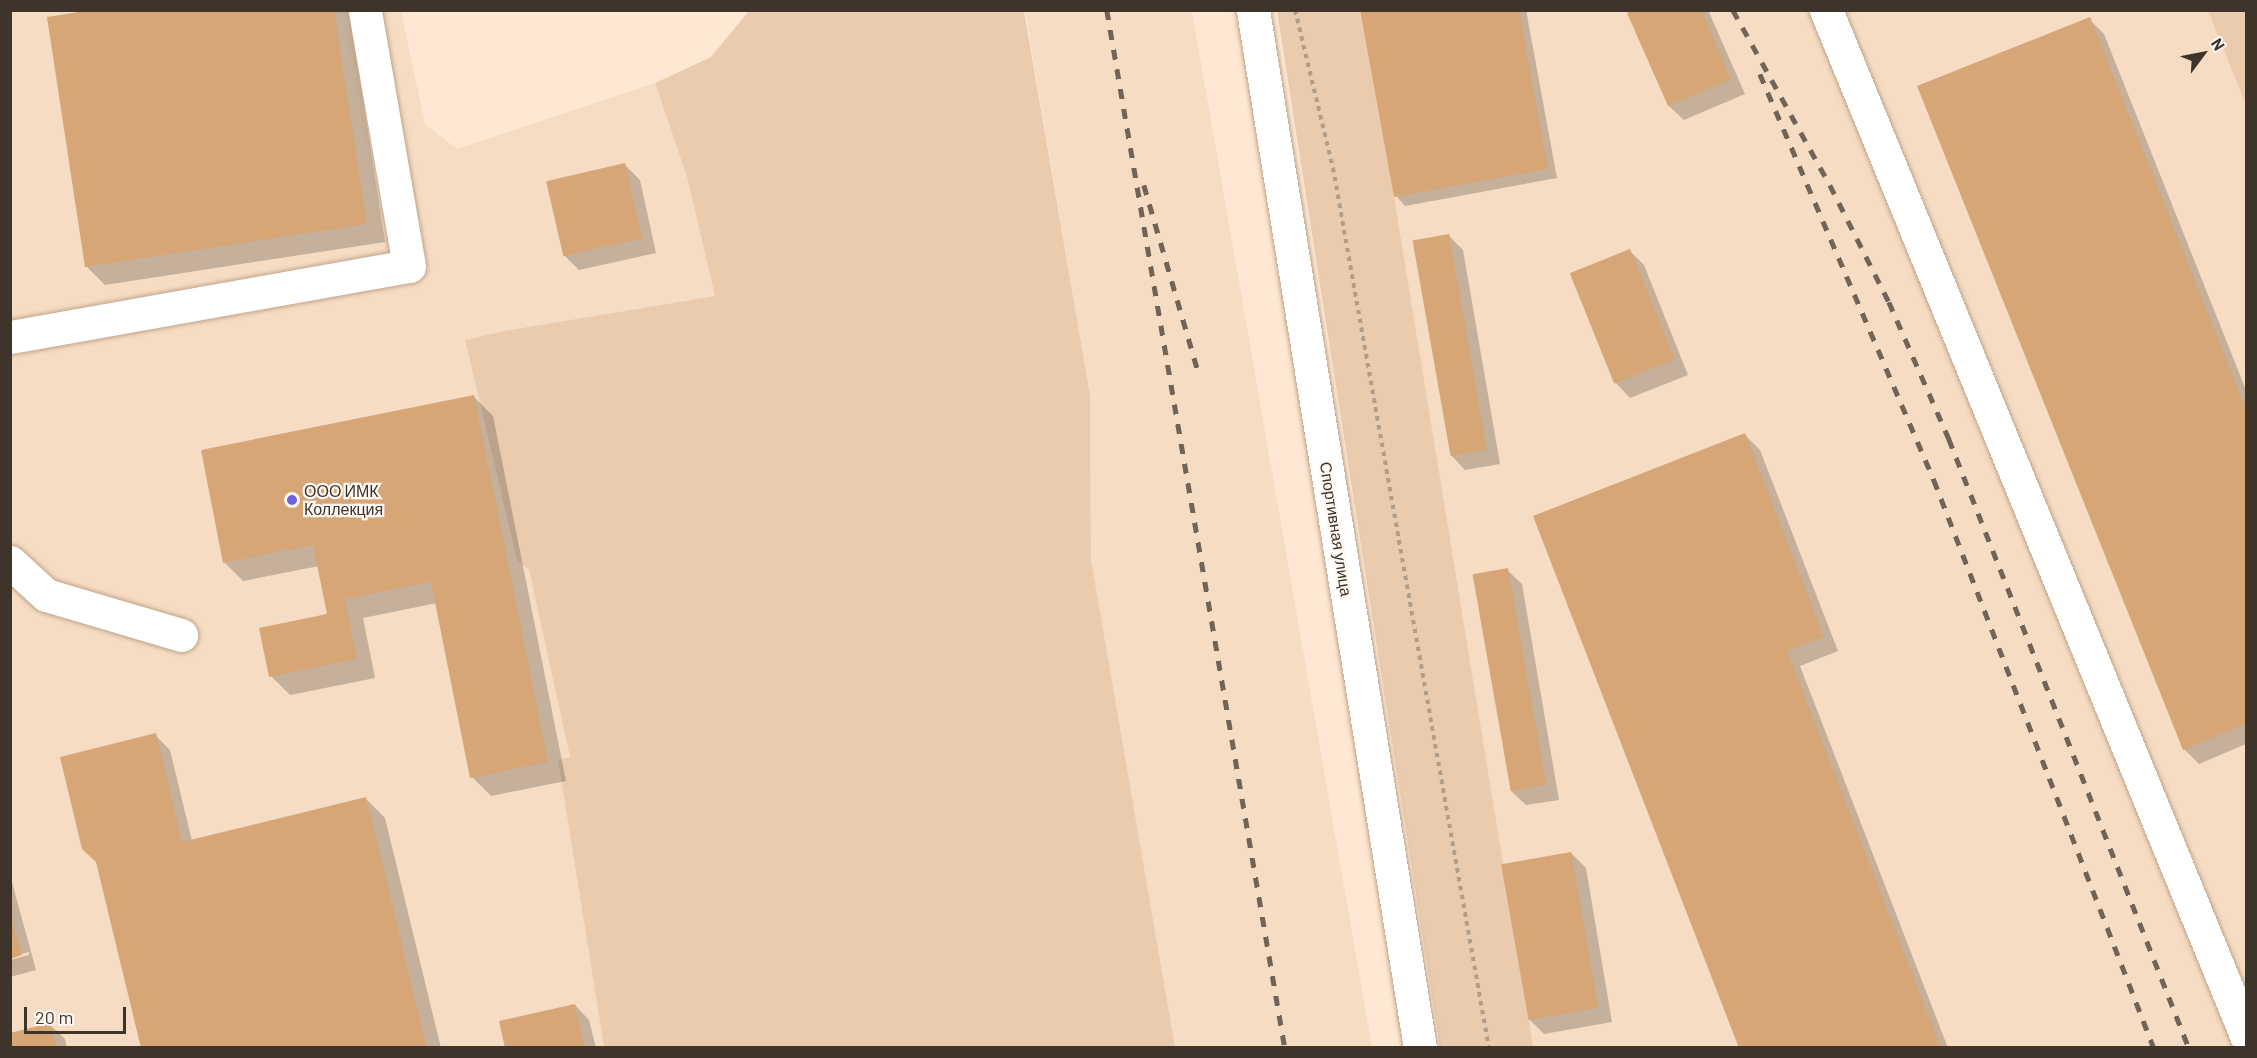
<!DOCTYPE html>
<meta charset="utf-8">
<style>
body{margin:0}
#map{position:relative;width:2257px;height:1058px;overflow:hidden;background:#ffe8d3;font-family:Barlow,sans-serif}
div>[style]{position:absolute}
[style*='--x']{left:calc(var(--x)*1px);top:calc(var(--y)*1px);width:calc(var(--w)*1px);rotate:calc(var(--a)*1deg)}
.built>*{inset:0;background:#f6dcc2}
.green>*{inset:0;background:#eacbae}
.shadow>*{inset:0;background:#0003}
.building>*{inset:0;background:#d6a677;transform-origin:0 0}
.path>*{height:4px;margin-top:-2px;transform-origin:0;background:repeating-linear-gradient(90deg,#b09e8d 0 4.5px,transparent 0 9px)}
.roads{filter:drop-shadow(0 0 2px #bea48b) drop-shadow(0 0 2px #bea48b)}
.minor>*{height:33px;margin:-16.5px;padding:0 16.5px;transform-origin:16.5px;border-radius:16.5px;background:#fff}
.rail>*{height:4.5px;margin-top:-2.25px;transform-origin:0;background:repeating-linear-gradient(90deg,#716356 0 10px,transparent 0 20px)}
.dots>*{width:16px;height:16px;translate:-50% -50%;box-sizing:border-box;border:3px solid #fff9f3;border-radius:50%}
span{translate:-50% -50%;white-space:nowrap;text-align:center;line-height:1.15;-webkit-text-stroke:4.5px #fff9f3;paint-order:stroke}
.poi-label{font-size:16px;color:#3f342a}
.left{translate:0 -50%;text-align:left}
.street-label{font-size:16px;color:#3f342a}
.frame{position:absolute;inset:0;border:12px solid #3f342a;pointer-events:none}
.north{position:absolute;left:2173px;top:24px;width:60px;height:60px;-webkit-text-stroke:4px #fff9f3;paint-order:stroke;rotate:58deg;font-size:16px;font-weight:700;line-height:24px;text-align:center;color:#3f342a}
.north::after{content:'';display:block;margin:auto;width:21px;height:27px;background:#3f342a;clip-path:polygon(50% 0,100% 100%,50% 72%,0 100%)}
.scale{position:absolute;left:24px;top:1007px;width:102px;height:27px;box-sizing:border-box;border:3px solid #3f342a;border-top:0;padding-left:8px;font-size:18px;line-height:21px;white-space:nowrap;color:#3f342a;-webkit-text-stroke:4px #fff9f3;paint-order:stroke}
</style>
<div id="map">
<div class="built">
<i style="clip-path:polygon(10px 11px,401px 11px,425px 124px,457px 149px,655px 83px,687px 177px,715px 296px,504px 331px,465px 341px,517px 560px,529px 570px,570px 757px,558px 760px,604px 1047px,11px 1047px)"></i>
<i style="clip-path:polygon(1025px 11px,1192px 11px,1372px 1047px,1175px 1047px,1091px 559px,1090px 395px)"></i>
<i style="clip-path:polygon(1351px 11px,2208px 11px,2246px 105px,2246px 1047px,1531px 1047px)"></i>
</div>
<div class="green">
<i style="clip-path:polygon(749px 11px,1024px 11px,1090px 395px,1091px 559px,1175px 1047px,604px 1047px,558px 760px,570px 757px,529px 570px,517px 560px,465px 340px,504px 331px,715px 296px,687px 177px,655px 83px,711px 57px)"></i>
<i style="clip-path:polygon(1277px 11px,1360px 11px,1394px 197px,1533px 1047px,1440px 1047px)"></i>
<i style="clip-path:polygon(2208px 11px,2246px 11px,2246px 105px)"></i>
</div>
<div class="shadow">
<i style="clip-path:polygon(102px 10px,349px 10px,385px 242px,105px 285px,86px 266px)"></i>
<i style="clip-path:polygon(1361px 10px,1526px 10px,1557px 178px,1405px 206px,1396px 196px)"></i>
<i style="clip-path:polygon(1637px 10px,1708px 10px,1745px 94px,1684px 120px,1669px 106px)"></i>
<i style="clip-path:polygon(2089px 19px,2104px 34px,2246px 390px,2246px 744px,2199px 764px,2184px 749px)"></i>
<i style="clip-path:polygon(625px 165px,640px 180px,656px 253px,579px 270px,564px 255px)"></i>
<i style="clip-path:polygon(1448px 235px,1463px 250px,1500px 464px,1465px 470px,1451px 455px)"></i>
<i style="clip-path:polygon(1630px 251px,1644px 265px,1688px 375px,1630px 398px,1616px 383px,1572px 273px)"></i>
<i style="clip-path:polygon(474px 397px,493px 416px,566px 781px,491px 796px,472px 777px,437px 603px,363px 618px,375px 678px,290px 695px,271px 676px,329px 616px,319px 566px,243px 581px,224px 562px)"></i>
<i style="clip-path:polygon(1745px 435px,1760px 450px,1838px 651px,1800px 666px,1948px 1048px,1741px 1048px)"></i>
<i style="clip-path:polygon(1507px 570px,1522px 584px,1559px 800px,1526px 805px,1511px 791px)"></i>
<i style="clip-path:polygon(155px 735px,170px 750px,192px 841px,366px 799px,385px 818px,441px 1048px,143px 1048px)"></i>
<i style="clip-path:polygon(1571px 853px,1586px 868px,1612px 1022px,1544px 1034px,1529px 1019px)"></i>
<i style="clip-path:polygon(10px 875px,36px 970px,10px 977px,10px 960px,29px 955px,29px 952px,10px 957px)"></i>
<i style="clip-path:polygon(575px 1005px,589px 1020px,596px 1048px,506px 1048px)"></i>
<i style="clip-path:polygon(50px 1025px,65px 1039px,67px 1048px,10px 1048px)"></i>
</div>
<div class="building">
<i style="clip-path:polygon(92px 10px,334px 10px,367px 224px,85px 267px,47px 17px)"></i>
<i style="clip-path:polygon(1360px 10px,1519px 10px,1548px 169px,1394px 197px)"></i>
<i style="clip-path:polygon(1633px 10px,1701px 10px,1731px 79px,1668px 106px,1627px 13px)"></i>
<i style="clip-path:polygon(2090px 17px,2246px 409px,2246px 724px,2183px 750px,1917px 86px)"></i>
<i style="left:625px;top:163px;width:77px;height:81px;rotate:77deg"></i>
<i style="left:1449px;top:234px;width:219px;height:37px;rotate:80deg"></i>
<i style="left:1630px;top:249px;width:119px;height:65px;rotate:68deg"></i>
<i style="clip-path:polygon(474px 395px,548px 762px,470px 778px,431px 582px,345px 599px,357px 659px,269px 677px,259px 628px,327px 614px,313px 545px,223px 563px,201px 450px)"></i>
<i style="clip-path:polygon(1745px 433px,1824px 637px,1787px 651px,1941px 1048px,1739px 1048px,1533px 516px)"></i>
<i style="left:1508px;top:568px;width:220px;height:36px;rotate:80deg"></i>
<i style="clip-path:polygon(156px 733px,182px 842px,366px 797px,427px 1048px,141px 1048px,96px 862px,82px 849px,60px 757px)"></i>
<i style="left:1571px;top:852px;width:158px;height:71px;rotate:80deg"></i>
<i style="clip-path:polygon(10px 916px,22px 955px,10px 959px)"></i>
<i style="clip-path:polygon(575px 1004px,585px 1048px,505px 1048px,499px 1021px)"></i>
<i style="clip-path:polygon(50px 1023px,57px 1048px,10px 1048px,10px 1033px)"></i>
</div>
<div class="path">
<i style="--x:1295;--y:10;--w:163;--a:76.5"></i>
<i style="--x:1333;--y:168;--w:894;--a:79.95"></i>
</div>
<div class="roads">
<div class="minor">
<i style="--x:1253;--y:10;--w:1051;--a:80.86"></i>
<i style="--x:1826;--y:10;--w:1108;--a:67.72"></i>
<i style="--x:10;--y:337;--w:405;--a:-10.1"></i>
<i style="--x:409;--y:266;--w:260;--a:-99.8"></i>
<i style="--x:10;--y:562;--w:49;--a:42.5"></i>
<i style="--x:46;--y:595;--w:141;--a:16.5"></i>
</div>
</div>
<div class="rail">
<i style="--x:1107;--y:10;--w:1053;--a:80.27"></i>
<i style="--x:1733;--y:10;--w:200;--a:61"></i>
<i style="--x:1830;--y:185;--w:131;--a:63.2"></i>
<i style="--x:1889;--y:302;--w:150;--a:66.3"></i>
<i style="--x:1949;--y:439;--w:655;--a:68.49"></i>
<i style="--x:1760;--y:74;--w:442;--a:66.8"></i>
<i style="--x:1934;--y:480;--w:609;--a:68.83"></i>
<i style="--x:1144;--y:185;--w:191;--a:73.8"></i>
</div>
<div class="dots">
<i style="left:292px;top:500px;background:#6f63dd"></i>
</div>
<div class="poi-label">
<span class="left" style="left:304px;top:500px">ООО ИМК<br>Коллекция</span>
</div>
<div class="street-label">
<span style="left:1336px;top:529px;rotate:81deg">Спортивная улица</span>
</div>
<div class="frame"></div>
<div class="north">N</div>
<div class="scale">20 m</div>
</div>
